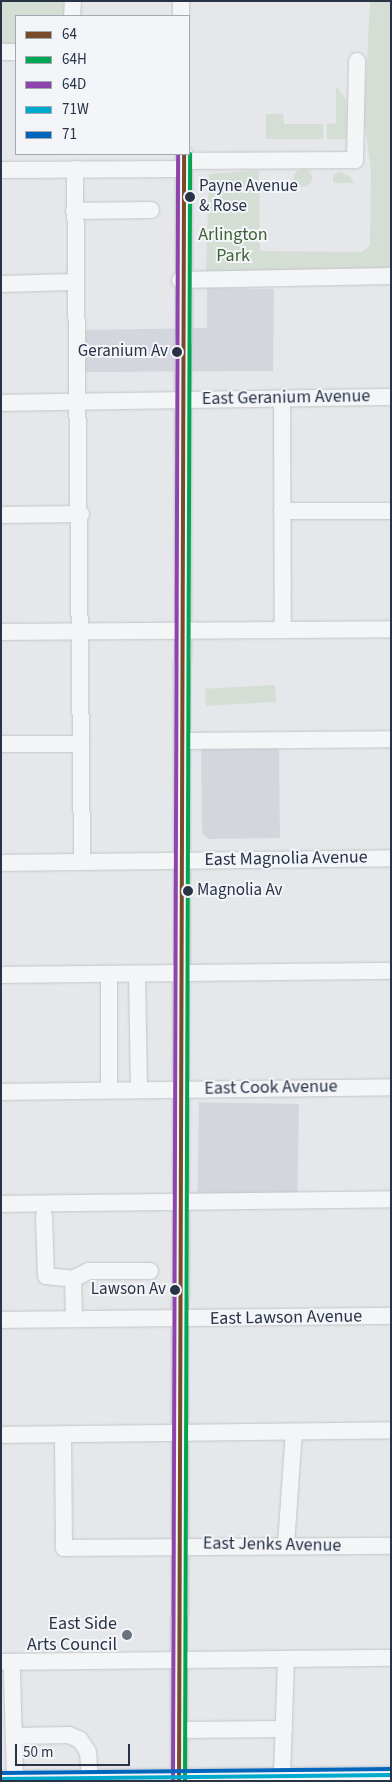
<!DOCTYPE html>
<style>
body{margin:0}
#map{position:relative;width:392px;height:1782px;overflow:hidden;background:#e5e7ea;font-family:"Source Sans 3",sans-serif}
div>[style]{position:absolute}
[style*='--x']{left:calc(var(--x)*1px);top:calc(var(--y)*1px);width:calc(var(--w)*1px);rotate:calc(var(--a)*1deg)}
.built>*{inset:0;background:#d3d6dd;transform-origin:0 0}
.green>*{inset:0;background:#d5ded5;transform-origin:0 0}
.round{border-radius:50%}
.roads{filter:drop-shadow(0 0 1px #c3c5c8) drop-shadow(0 0 1px #c3c5c8)}
.minor>*{height:16px;margin:-8px;padding:0 8px;transform-origin:8px;border-radius:8px;background:#f4f5f7}
.bus-1>*{height:4px;margin:-2px;padding:0 2px;transform-origin:2px;border-radius:2px;background:#7a4b2a}
.bus-2>*{height:4px;margin:-2px;padding:0 2px;transform-origin:2px;border-radius:2px;background:#00a651}
.bus-3>*{height:4px;margin:-2px;padding:0 2px;transform-origin:2px;border-radius:2px;background:#8e44ad}
.bus-4>*{height:4px;margin:-2px;padding:0 2px;transform-origin:2px;border-radius:2px;background:#00a9ce}
.bus-5>*{height:4px;margin:-2px;padding:0 2px;transform-origin:2px;border-radius:2px;background:#0065bd}
.dots>*{width:14px;height:14px;translate:-50% -50%;box-sizing:border-box;border:2px solid #f3f5f9;border-radius:50%}
span{translate:-50% -50%;white-space:nowrap;text-align:center;line-height:1.15;-webkit-text-stroke:4px #f3f5f9;paint-order:stroke}
.bus-label{font-size:17px;color:#293346}
.left{translate:0 -50%;text-align:left}
.right{translate:-100% -50%;text-align:right}
.park-label{font-size:18px;color:#3d6335}
.street-label{font-size:18px;color:#293346}
.poi-label{font-size:18px;color:#293346}
.frame{position:absolute;inset:0;border:2px solid #293346;pointer-events:none}
.legend{position:absolute;left:15px;top:15px;width:175px;height:140px;box-sizing:border-box;background:#f3f5f9;border:1px solid #a2a7b1;margin:0;padding:6px 9px;list-style:none;font-size:15px;color:#293346}
.legend li{display:flex;align-items:center;gap:10px;height:25px}
.legend b{width:25px;border:1px solid #a2a7b1}
.scale{position:absolute;left:15px;top:1744px;width:115px;height:22px;box-sizing:border-box;border:2px solid #293346;border-top:0;padding-left:6px;font-size:15px;line-height:18px;white-space:nowrap;color:#293346;-webkit-text-stroke:4px #f3f5f9;paint-order:stroke}
</style>
<div id="map">
<div class="built">
<i style="clip-path:polygon(207px 288px,274px 289px,273px 371px,84px 372px,83px 330px,207px 328px)"></i>
<i style="clip-path:polygon(279px 747px,280px 838px,208px 839px,202px 833px,201px 748px)"></i>
<i style="left:299px;top:1104px;width:94px;height:100px;rotate:91deg"></i>
</div>
<div class="green">
<i style="clip-path:polygon(1px 1px,64px 1px,64px 16px,16px 16px,16px 45px,1px 45px)"></i>
<i style="clip-path:polygon(370px 1px,391px 1px,391px 269px,206px 273px,209px 174px,259px 170px,260px 251px,362px 252px,370px 245px,371px 170px,364px 120px)"></i>
<i style="clip-path:polygon(336px 86px,346px 99px,347px 139px,327px 139px,327px 124px,336px 123px)"></i>
<i style="clip-path:polygon(266px 114px,283px 114px,284px 124px,323px 124px,323px 139px,266px 139px)"></i>
<i class="round" style="left:294px;top:169px;width:18px;height:18px"></i>
<i style="clip-path:polygon(341px 172px,350px 176px,354px 183px,333px 183px,333px 175px)"></i>
<i style="left:275px;top:685px;width:17px;height:70px;rotate:87deg"></i>
</div>
<div class="roads">
<div class="minor">
<i style="--x:72;--y:16;--w:15;--a:-86"></i>
<i style="--x:181;--y:16;--w:15;--a:-90"></i>
<i style="--x:1;--y:52;--w:15;--a:0"></i>
<i style="--x:184;--y:161;--w:171;--a:-0.3"></i>
<i style="--x:355;--y:160;--w:99;--a:-88.8"></i>
<i style="--x:75;--y:169;--w:693;--a:89.42"></i>
<i style="--x:1;--y:170;--w:183;--a:-0.3"></i>
<i style="--x:74;--y:211;--w:77;--a:-0.7"></i>
<i style="--x:180;--y:280;--w:211;--a:-1.1"></i>
<i style="--x:1;--y:284;--w:72;--a:-1.6"></i>
<i style="--x:282;--y:398;--w:232;--a:89.8"></i>
<i style="--x:1;--y:403;--w:390;--a:-0.9"></i>
<i style="--x:282;--y:511;--w:109;--a:0"></i>
<i style="--x:1;--y:515;--w:80;--a:-0.7"></i>
<i style="--x:1;--y:632;--w:390;--a:-0.4"></i>
<i style="--x:182;--y:741;--w:209;--a:-0.5"></i>
<i style="--x:1;--y:744;--w:80;--a:0"></i>
<i style="--x:1;--y:863;--w:390;--a:-0.7"></i>
<i style="--x:137;--y:974;--w:115;--a:89"></i>
<i style="--x:1;--y:975;--w:390;--a:-0.6"></i>
<i style="--x:109;--y:1090;--w:116;--a:-90"></i>
<i style="--x:1;--y:1092;--w:390;--a:-0.7"></i>
<i style="--x:1;--y:1204;--w:390;--a:-0.7"></i>
<i style="--x:44;--y:1216;--w:60;--a:88.1"></i>
<i style="--x:46;--y:1276;--w:27;--a:6"></i>
<i style="--x:74;--y:1319;--w:40;--a:-91.4"></i>
<i style="--x:73;--y:1279;--w:18;--a:-27"></i>
<i style="--x:89;--y:1271;--w:61;--a:0"></i>
<i style="--x:1;--y:1320;--w:390;--a:-0.6"></i>
<i style="--x:1;--y:1435;--w:390;--a:-0.7"></i>
<i style="--x:63;--y:1435;--w:113;--a:89.5"></i>
<i style="--x:64;--y:1548;--w:327;--a:-0.4"></i>
<i style="--x:286;--y:1545;--w:113;--a:-86"></i>
<i style="--x:1;--y:1662;--w:390;--a:-0.6"></i>
<i style="--x:12;--y:1672;--w:107;--a:88.4"></i>
<i style="--x:180;--y:1730;--w:104;--a:-0.6"></i>
<i style="--x:14;--y:1736;--w:55;--a:-1"></i>
<i style="--x:69;--y:1735;--w:12;--a:24"></i>
<i style="--x:80;--y:1740;--w:14;--a:56"></i>
<i style="--x:88;--y:1752;--w:26;--a:86"></i>
<i style="--x:282;--y:1775;--w:116;--a:-88"></i>
<i style="--x:1;--y:1779;--w:390;--a:-0.6"></i>
<i style="--x:179;--y:1781;--w:1627;--a:-89.82"></i>
</div>
</div>
<div class="bus-1">
<i style="--x:179;--y:1781;--w:1627;--a:-89.82"></i>
</div>
<div class="bus-2">
<i style="--x:185;--y:1781;--w:1627;--a:-89.82"></i>
</div>
<div class="bus-3">
<i style="--x:173;--y:1781;--w:1627;--a:-89.82"></i>
</div>
<div class="bus-4">
<i style="--x:1;--y:1779;--w:390;--a:-0.6"></i>
</div>
<div class="bus-5">
<i style="--x:1;--y:1773;--w:390;--a:-0.6"></i>
</div>
<div class="dots">
<i style="left:190px;top:197px;background:#293346"></i>
<i style="left:177px;top:352px;background:#293346"></i>
<i style="left:188px;top:891px;background:#293346"></i>
<i style="left:175px;top:1290px;background:#293346"></i>
<i style="left:127px;top:1635px;background:#6b727f"></i>
</div>
<div class="bus-label">
<span class="left" style="left:199px;top:197px">Payne Avenue<br>&amp; Rose</span>
<span class="right" style="left:168px;top:352px">Geranium Av</span>
<span class="left" style="left:197px;top:891px">Magnolia Av</span>
<span class="right" style="left:166px;top:1290px">Lawson Av</span>
</div>
<div class="park-label">
<span style="left:233px;top:246px">Arlington<br>Park</span>
</div>
<div class="street-label">
<span style="left:286px;top:398px;rotate:-1deg">East Geranium Avenue</span>
<span style="left:286px;top:859px;rotate:-1deg">East Magnolia Avenue</span>
<span style="left:271px;top:1088px;rotate:-1deg">East Cook Avenue</span>
<span style="left:286px;top:1318px;rotate:-1deg">East Lawson Avenue</span>
<span style="left:272px;top:1545px;rotate:1deg">East Jenks Avenue</span>
</div>
<div class="poi-label">
<span class="right" style="left:117px;top:1635px">East Side<br>Arts Council</span>
</div>
<div class="frame"></div>
<ul class="legend">
<li><b style="height:6px;background:#7a4b2a"></b>64</li>
<li><b style="height:6px;background:#00a651"></b>64H</li>
<li><b style="height:6px;background:#8e44ad"></b>64D</li>
<li><b style="height:6px;background:#00a9ce"></b>71W</li>
<li><b style="height:6px;background:#0065bd"></b>71</li>
</ul>
<div class="scale">50 m</div>
</div>
